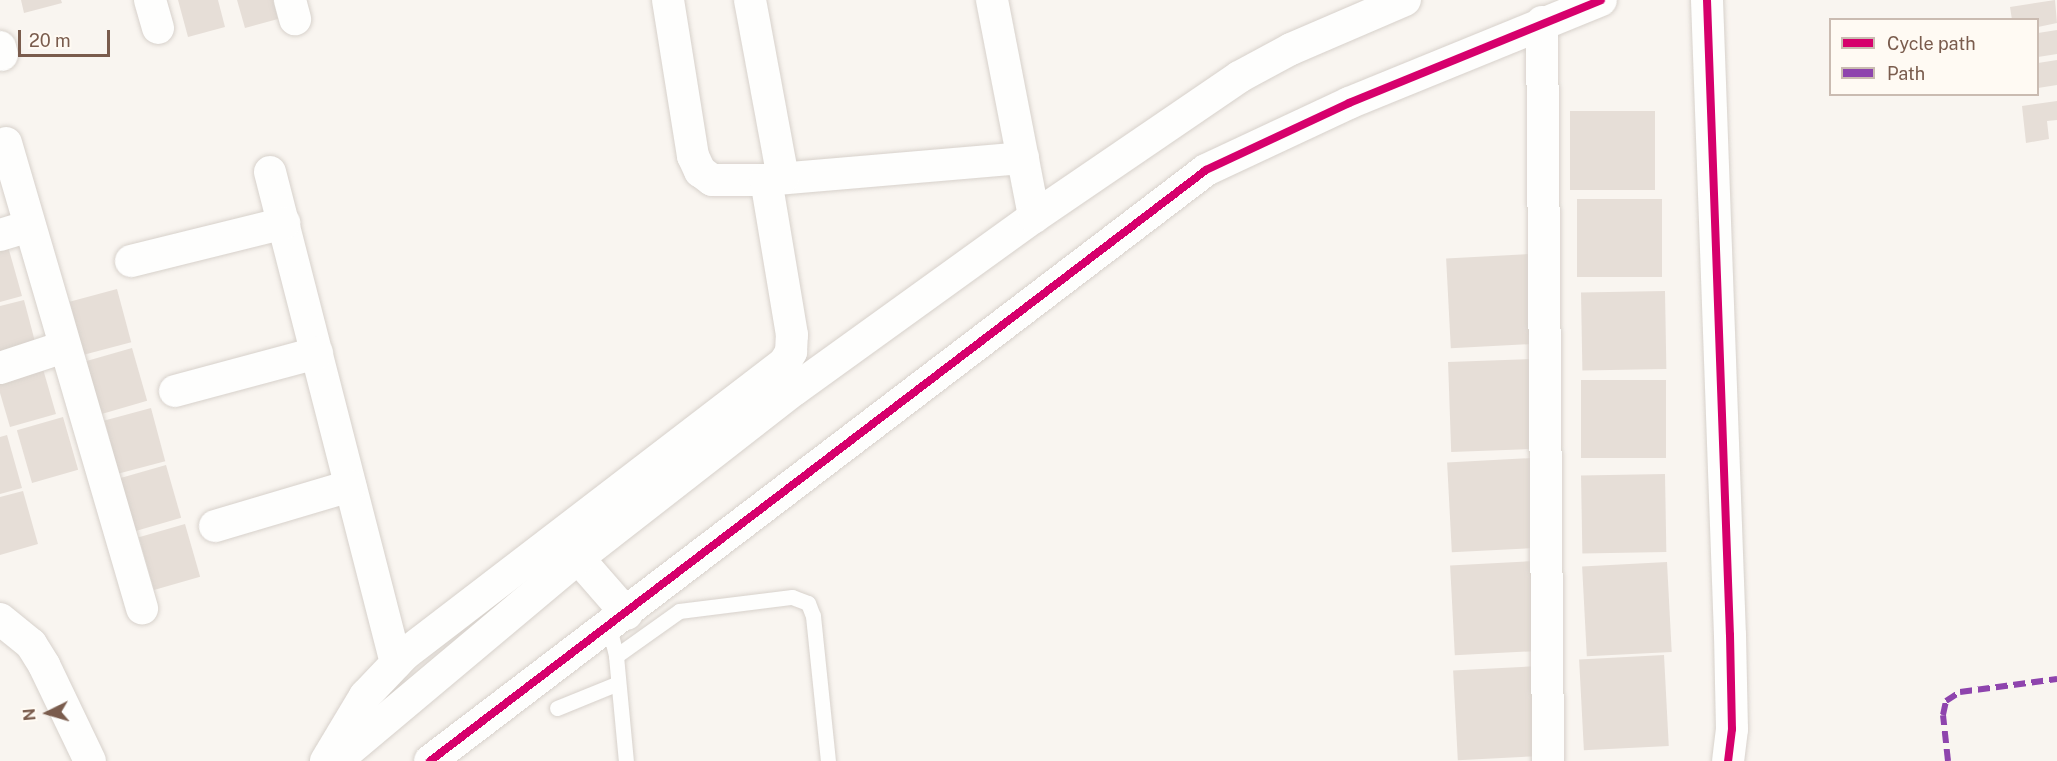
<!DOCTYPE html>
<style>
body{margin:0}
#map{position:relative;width:2057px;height:761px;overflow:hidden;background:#f9f5f0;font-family:"Public Sans",sans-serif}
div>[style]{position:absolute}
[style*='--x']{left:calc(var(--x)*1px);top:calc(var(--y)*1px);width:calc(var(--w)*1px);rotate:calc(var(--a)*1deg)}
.building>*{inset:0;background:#e6ded7;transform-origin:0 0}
.roads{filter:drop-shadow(0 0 2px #d7d1cb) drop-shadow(0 0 2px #d7d1cb)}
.service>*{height:15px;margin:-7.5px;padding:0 7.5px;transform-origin:7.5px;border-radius:7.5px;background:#fefefd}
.minor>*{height:32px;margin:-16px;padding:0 16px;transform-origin:16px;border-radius:16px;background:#fefefd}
.quiet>*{height:6px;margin-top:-3px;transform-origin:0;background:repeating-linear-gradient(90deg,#8e44ad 0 12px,transparent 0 18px)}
.cycleway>*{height:8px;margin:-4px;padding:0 4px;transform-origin:4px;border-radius:4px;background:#d6006c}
span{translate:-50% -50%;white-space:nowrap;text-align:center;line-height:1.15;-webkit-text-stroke:4.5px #fffaf3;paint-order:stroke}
.legend{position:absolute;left:1829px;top:18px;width:210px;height:78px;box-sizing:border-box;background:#fffaf3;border:2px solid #cabbb1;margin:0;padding:8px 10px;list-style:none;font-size:18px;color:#7a5c4d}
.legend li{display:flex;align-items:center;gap:12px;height:30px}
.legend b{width:30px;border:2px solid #cabbb1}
.north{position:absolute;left:18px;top:683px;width:60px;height:60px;-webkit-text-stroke:4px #fffaf3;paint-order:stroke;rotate:265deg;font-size:16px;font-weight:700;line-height:24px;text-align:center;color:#7a5c4d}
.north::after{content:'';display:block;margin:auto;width:21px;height:27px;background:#7a5c4d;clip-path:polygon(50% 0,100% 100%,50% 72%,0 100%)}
.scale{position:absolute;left:18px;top:30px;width:92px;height:27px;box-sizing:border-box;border:3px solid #7a5c4d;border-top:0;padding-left:8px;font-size:18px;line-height:21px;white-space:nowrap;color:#7a5c4d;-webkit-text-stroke:4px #fffaf3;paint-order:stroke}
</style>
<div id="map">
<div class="building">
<i style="clip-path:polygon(21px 0,61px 0,62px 3px,24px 13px)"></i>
<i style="clip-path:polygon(178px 0,218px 0,225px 27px,188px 37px)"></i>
<i style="clip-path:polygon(237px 0,273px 0,278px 19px,245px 28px)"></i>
<i style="clip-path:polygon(2055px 0,2057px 23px,2038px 27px,2038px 20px,2012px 20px,2010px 7px)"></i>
<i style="clip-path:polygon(2057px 30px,2057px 54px,2038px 57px,2038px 33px)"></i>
<i style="clip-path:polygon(2057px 60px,2057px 85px,2038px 88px,2038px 63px)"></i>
<i style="clip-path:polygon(2057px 101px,2057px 120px,2047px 121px,2049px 139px,2026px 143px,2022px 106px)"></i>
<i style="left:1655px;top:111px;width:79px;height:85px;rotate:90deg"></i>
<i style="left:1662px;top:199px;width:78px;height:85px;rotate:90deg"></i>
<i style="clip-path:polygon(7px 243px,22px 296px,0 302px,0 245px)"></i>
<i style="left:1530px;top:254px;width:90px;height:84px;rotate:87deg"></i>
<i style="left:117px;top:289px;width:55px;height:49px;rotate:75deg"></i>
<i style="left:1665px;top:291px;width:78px;height:84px;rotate:89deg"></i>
<i style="clip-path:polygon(24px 300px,38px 353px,0 363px,0 306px)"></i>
<i style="left:132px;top:348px;width:55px;height:49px;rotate:74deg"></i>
<i style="left:1533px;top:359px;width:90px;height:85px;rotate:88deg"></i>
<i style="clip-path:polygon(41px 362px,56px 414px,10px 427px,0 393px,0 373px)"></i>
<i style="left:1666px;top:380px;width:78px;height:85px;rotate:90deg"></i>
<i style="left:151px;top:408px;width:55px;height:48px;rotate:75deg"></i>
<i style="left:63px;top:417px;width:55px;height:48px;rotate:74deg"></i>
<i style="clip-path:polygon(7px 435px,22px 488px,0 494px,0 437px)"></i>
<i style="left:1532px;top:458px;width:90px;height:85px;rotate:87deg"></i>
<i style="left:166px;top:465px;width:55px;height:49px;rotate:74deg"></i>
<i style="left:1665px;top:474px;width:78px;height:84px;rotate:89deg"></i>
<i style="clip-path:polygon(23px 491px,38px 544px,0 555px,0 497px)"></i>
<i style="left:185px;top:524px;width:55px;height:48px;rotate:74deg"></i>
<i style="left:1535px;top:561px;width:90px;height:85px;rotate:87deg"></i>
<i style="left:1667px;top:562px;width:90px;height:85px;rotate:87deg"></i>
<i style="left:1664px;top:655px;width:91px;height:85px;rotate:87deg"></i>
<i style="left:1538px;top:666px;width:90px;height:85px;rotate:87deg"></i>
</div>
<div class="roads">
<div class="service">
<i style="--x:609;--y:627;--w:30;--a:76"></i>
<i style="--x:616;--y:656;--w:105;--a:84.6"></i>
<i style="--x:616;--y:656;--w:77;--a:-35.5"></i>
<i style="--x:679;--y:611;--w:114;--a:-7.1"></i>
<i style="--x:792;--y:597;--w:17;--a:21"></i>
<i style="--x:808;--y:603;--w:14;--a:69"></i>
<i style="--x:813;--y:616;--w:146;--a:84.1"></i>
<i style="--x:557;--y:708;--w:64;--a:-22.1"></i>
</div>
<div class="minor">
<i style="--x:150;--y:0;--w:29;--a:74"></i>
<i style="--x:290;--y:0;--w:20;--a:75"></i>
<i style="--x:668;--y:0;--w:158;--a:80.9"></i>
<i style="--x:693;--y:156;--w:17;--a:65"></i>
<i style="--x:700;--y:171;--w:15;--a:37"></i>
<i style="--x:712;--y:180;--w:54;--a:0"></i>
<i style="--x:766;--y:180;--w:258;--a:-4.9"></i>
<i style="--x:750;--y:0;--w:181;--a:79.5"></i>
<i style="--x:992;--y:0;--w:221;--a:79"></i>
<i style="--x:1707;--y:0;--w:635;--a:87.93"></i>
<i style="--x:1730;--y:635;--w:94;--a:88.8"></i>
<i style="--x:1732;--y:729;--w:32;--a:97"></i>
<i style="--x:1542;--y:22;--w:739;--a:89.53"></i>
<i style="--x:0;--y:47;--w:8;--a:76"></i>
<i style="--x:6;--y:143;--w:485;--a:73.7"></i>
<i style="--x:270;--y:172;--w:507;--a:75.61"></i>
<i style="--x:0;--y:235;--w:31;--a:-17"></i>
<i style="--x:131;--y:261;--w:158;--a:-13.9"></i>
<i style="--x:0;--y:368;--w:67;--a:-18.2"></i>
<i style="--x:175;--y:391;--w:147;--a:-15"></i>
<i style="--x:215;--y:526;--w:141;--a:-16.5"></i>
<i style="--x:578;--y:558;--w:74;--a:48.8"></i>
<i style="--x:0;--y:619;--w:40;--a:39"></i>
<i style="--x:31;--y:644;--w:25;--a:58"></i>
<i style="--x:44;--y:665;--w:106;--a:64.4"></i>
<i style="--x:326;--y:761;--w:76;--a:-59"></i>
<i style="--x:365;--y:696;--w:58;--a:-46.4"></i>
<i style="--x:405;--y:654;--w:479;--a:-37.5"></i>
<i style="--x:785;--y:362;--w:12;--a:-59"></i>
<i style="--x:791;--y:352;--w:17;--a:-87"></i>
<i style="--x:792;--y:335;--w:157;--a:-99.5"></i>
<i style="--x:336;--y:761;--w:316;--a:-40"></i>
<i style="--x:578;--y:558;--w:274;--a:-37.9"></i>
<i style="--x:794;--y:390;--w:296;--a:-35.8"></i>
<i style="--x:1034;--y:217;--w:248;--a:-34.3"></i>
<i style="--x:1239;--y:77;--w:59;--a:-28.3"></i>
<i style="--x:1291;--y:49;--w:124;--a:-23.3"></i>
<i style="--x:430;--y:761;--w:975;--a:-37.29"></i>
<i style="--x:1206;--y:170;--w:158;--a:-25.1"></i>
<i style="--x:1349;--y:103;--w:272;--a:-22.2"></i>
</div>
</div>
<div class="quiet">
<i style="--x:1948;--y:761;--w:46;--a:-96.2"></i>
<i style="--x:1943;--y:715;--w:14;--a:-78"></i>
<i style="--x:1946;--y:701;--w:17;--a:-33"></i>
<i style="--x:1960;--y:692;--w:98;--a:-7.6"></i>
</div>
<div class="cycleway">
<i style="--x:1707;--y:0;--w:635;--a:87.93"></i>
<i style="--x:1730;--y:635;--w:94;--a:88.8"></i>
<i style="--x:1732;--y:729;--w:32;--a:97"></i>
<i style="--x:430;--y:761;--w:975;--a:-37.29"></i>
<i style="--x:1206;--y:170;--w:158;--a:-25.1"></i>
<i style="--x:1349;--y:103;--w:272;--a:-22.2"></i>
</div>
<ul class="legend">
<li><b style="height:8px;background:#d6006c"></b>Cycle path</li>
<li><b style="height:8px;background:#8e44ad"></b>Path</li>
</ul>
<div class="north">N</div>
<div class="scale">20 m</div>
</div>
